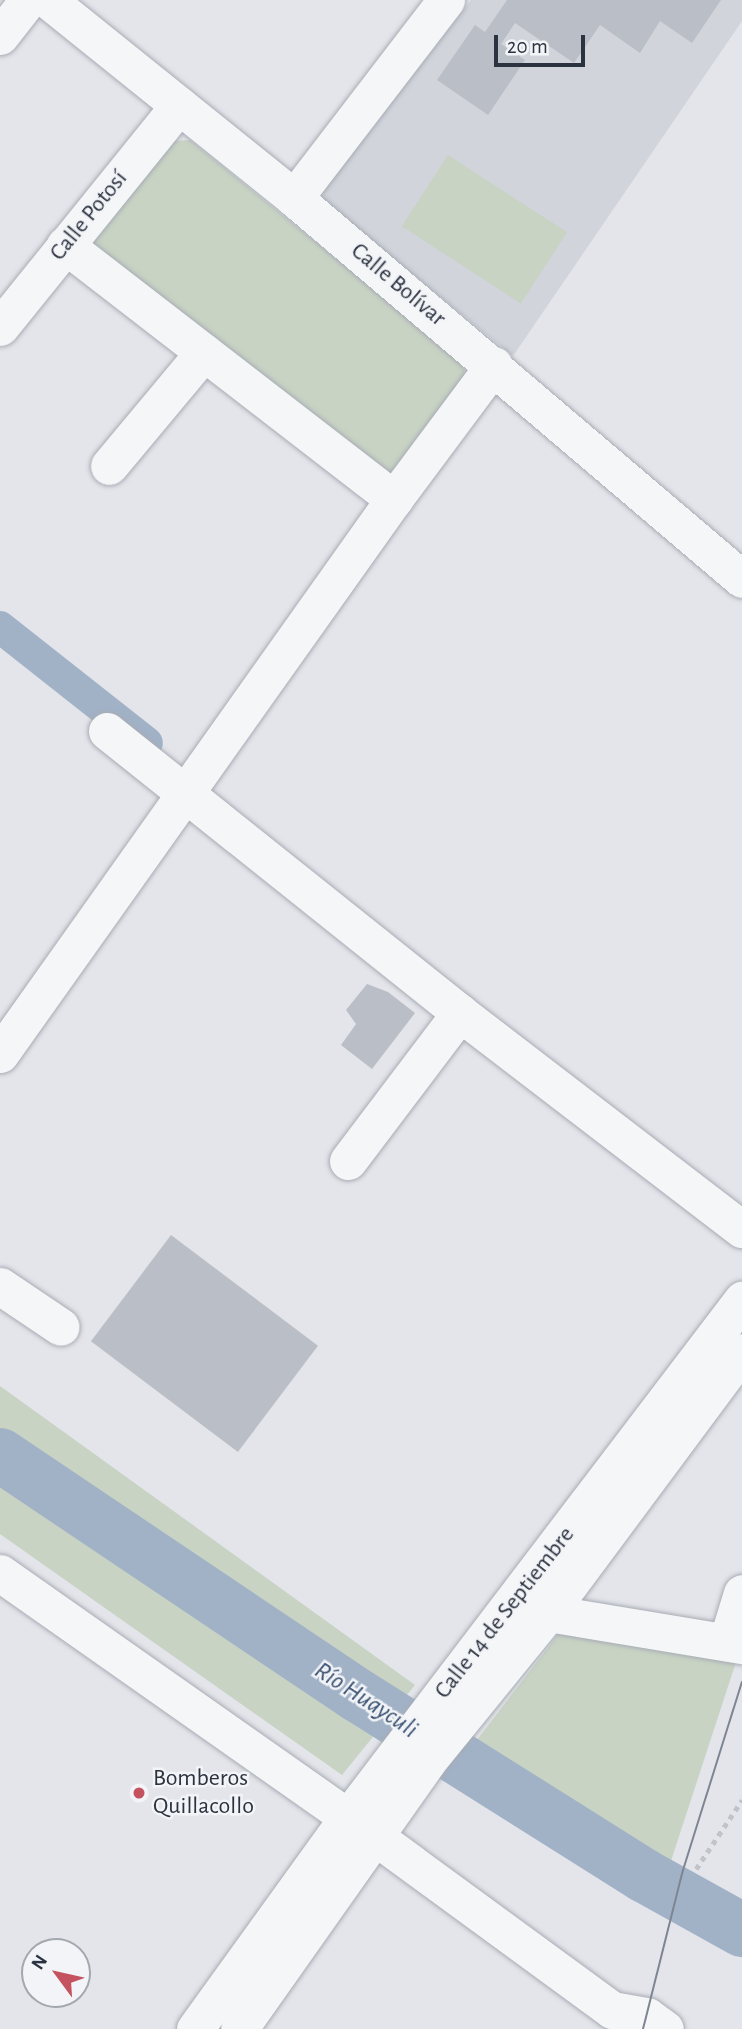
<!DOCTYPE html>
<meta charset="utf-8">
<style>
body{margin:0}
#map{position:relative;width:742px;height:2029px;overflow:hidden;background:#e3e5ea;font-family:"Alegreya Sans",sans-serif}
div>[style]{position:absolute}
[style*='--x']{left:calc(var(--x)*1px);top:calc(var(--y)*1px);width:calc(var(--w)*1px);rotate:calc(var(--a)*1deg)}
.built>*{inset:0;background:#d1d4db}
.green>*{inset:0;background:#c8d3c4;transform-origin:0 0}
.canal>*{height:32px;margin:-16px;padding:0 16px;transform-origin:16px;border-radius:16px;background:#a1b2c7}
.river>*{height:54px;margin:-27px;padding:0 27px;transform-origin:27px;border-radius:27px;background:#a1b2c7}
.building>*{inset:0;background:#babec6;transform-origin:0 0}
.path>*{height:4.5px;margin-top:-2.25px;transform-origin:0;background:repeating-linear-gradient(90deg,#c1c3c8 0 5px,transparent 0 10px)}
.roads{filter:drop-shadow(0 0 2px #a8acb4) drop-shadow(0 0 2px #a8acb4)}
.minor>*{height:37px;margin:-18.5px;padding:0 18.5px;transform-origin:18.5px;border-radius:18.5px;background:#f5f6f8}
.tram>*{height:2px;margin:-1px;padding:0 1px;transform-origin:1px;border-radius:1px;background:#7d8492}
.dots>*{width:19px;height:19px;translate:-50% -50%;box-sizing:border-box;border:4px solid #f2f4f7;border-radius:50%}
span{translate:-50% -50%;white-space:nowrap;text-align:center;line-height:1.15;-webkit-text-stroke:5px #f2f4f7;paint-order:stroke}
.street-label{font-size:24px;color:#2c3340}
.poi-label{font-size:24px;color:#2c3340}
.left{translate:0 -50%;text-align:left}
.water-label{font-size:26px;color:#395071;font-style:italic}
.north{position:absolute;left:21px;top:1938px;width:70px;height:70px;box-sizing:border-box;background:#f2f4f7;border:2px solid #a3a7ae;border-radius:50%;rotate:303deg;font-size:19px;font-weight:700;line-height:28px;text-align:center;color:#2c3340}
.north::after{content:'';display:block;margin:auto;width:24px;height:32px;background:#c4535f;clip-path:polygon(50% 0,100% 100%,50% 72%,0 100%)}
.scale{position:absolute;left:494px;top:35px;width:91px;height:32px;box-sizing:border-box;border:4px solid #2c3340;border-top:0;padding-left:9px;font-size:21px;line-height:24px;white-space:nowrap;color:#2c3340;-webkit-text-stroke:5px #f2f4f7;paint-order:stroke}
</style>
<div id="map">
<div class="built">
<i style="clip-path:polygon(471px 0,742px 0,742px 21px,513px 356px,325px 203px,323px 191px)"></i>
</div>
<div class="green">
<i style="clip-path:polygon(190px 140px,461px 360px,467px 381px,396px 477px,85px 251px,172px 141px)"></i>
<i style="left:448px;top:155px;width:142px;height:85px;rotate:33deg"></i>
<i style="clip-path:polygon(0 1386px,415px 1685px,342px 1775px,0 1534px)"></i>
<i style="clip-path:polygon(560px 1632px,736px 1662px,670px 1864px,473px 1745px)"></i>
</div>
<div class="canal">
<i style="--x:0;--y:627;--w:187;--a:38.3"></i>
</div>
<div class="river">
<i style="--x:0;--y:1455;--w:432;--a:33.9"></i>
<i style="--x:359;--y:1696;--w:338;--a:32.2"></i>
<i style="--x:645;--y:1876;--w:111;--a:29.1"></i>
</div>
<div class="building">
<i style="clip-path:polygon(507px 0,721px 0,692px 43px,660px 21px,640px 53px,600px 25px,574px 63px,515px 23px,501px 44px,525px 60px,488px 115px,437px 80px,475px 25px,485px 32px)"></i>
<i style="clip-path:polygon(367px 984px,388px 992px,415px 1013px,372px 1069px,341px 1045px,356px 1024px,346px 1010px)"></i>
<i style="left:171px;top:1235px;width:184px;height:133px;rotate:37deg"></i>
</div>
<div class="path">
<i style="--x:696;--y:1869;--w:83;--a:-56.3"></i>
</div>
<div class="roads">
<div class="minor">
<i style="--x:48;--y:0;--w:316;--a:38.8"></i>
<i style="--x:294;--y:198;--w:588;--a:40.38"></i>
<i style="--x:0;--y:36;--w:46;--a:-52.1"></i>
<i style="--x:294;--y:198;--w:250;--a:-52.5"></i>
<i style="--x:65;--y:245;--w:416;--a:37.7"></i>
<i style="--x:0;--y:327;--w:285;--a:-51.1"></i>
<i style="--x:109;--y:466;--w:148;--a:-50.2"></i>
<i style="--x:107;--y:731;--w:452;--a:38.6"></i>
<i style="--x:460;--y:1013;--w:355;--a:37.5"></i>
<i style="--x:0;--y:1054;--w:681;--a:-54.63"></i>
<i style="--x:394;--y:499;--w:167;--a:-53.3"></i>
<i style="--x:348;--y:1161;--w:186;--a:-52.9"></i>
<i style="--x:0;--y:1286;--w:73;--a:33.9"></i>
<i style="--x:0;--y:1573;--w:461;--a:35.1"></i>
<i style="--x:377;--y:1838;--w:291;--a:36.2"></i>
<i style="--x:612;--y:2010;--w:36;--a:10"></i>
<i style="--x:647;--y:2016;--w:22;--a:36"></i>
<i style="--x:531;--y:1600;--w:21;--a:37"></i>
<i style="--x:548;--y:1613;--w:197;--a:9.4"></i>
<i style="--x:727;--y:1642;--w:51;--a:-73"></i>
<i style="--x:195;--y:2029;--w:258;--a:-54.2"></i>
<i style="--x:346;--y:1820;--w:654;--a:-52.71"></i>
<i style="--x:239;--y:2029;--w:327;--a:-54.8"></i>
<i style="--x:427;--y:1762;--w:192;--a:-50.9"></i>
<i style="--x:548;--y:1613;--w:325;--a:-53.4"></i>
</div>
</div>
<div class="tram">
<i style="--x:643;--y:2029;--w:164;--a:-75.9"></i>
<i style="--x:683;--y:1870;--w:197;--a:-72.6"></i>
</div>
<div class="dots">
<i style="left:139px;top:1793px;background:#c4535f"></i>
</div>
<div class="street-label">
<span style="left:89px;top:216px;rotate:-51deg">Calle Potosí</span>
<span style="left:398px;top:285px;rotate:40deg">Calle Bolívar</span>
<span style="left:505px;top:1613px;rotate:-52deg">Calle 14 de Septiembre</span>
</div>
<div class="poi-label">
<span class="left" style="left:153px;top:1793px">Bomberos<br>Quillacollo</span>
</div>
<div class="water-label">
<span style="left:366px;top:1700px;rotate:33deg">Río Huayculi</span>
</div>
<div class="north">N</div>
<div class="scale">20 m</div>
</div>
